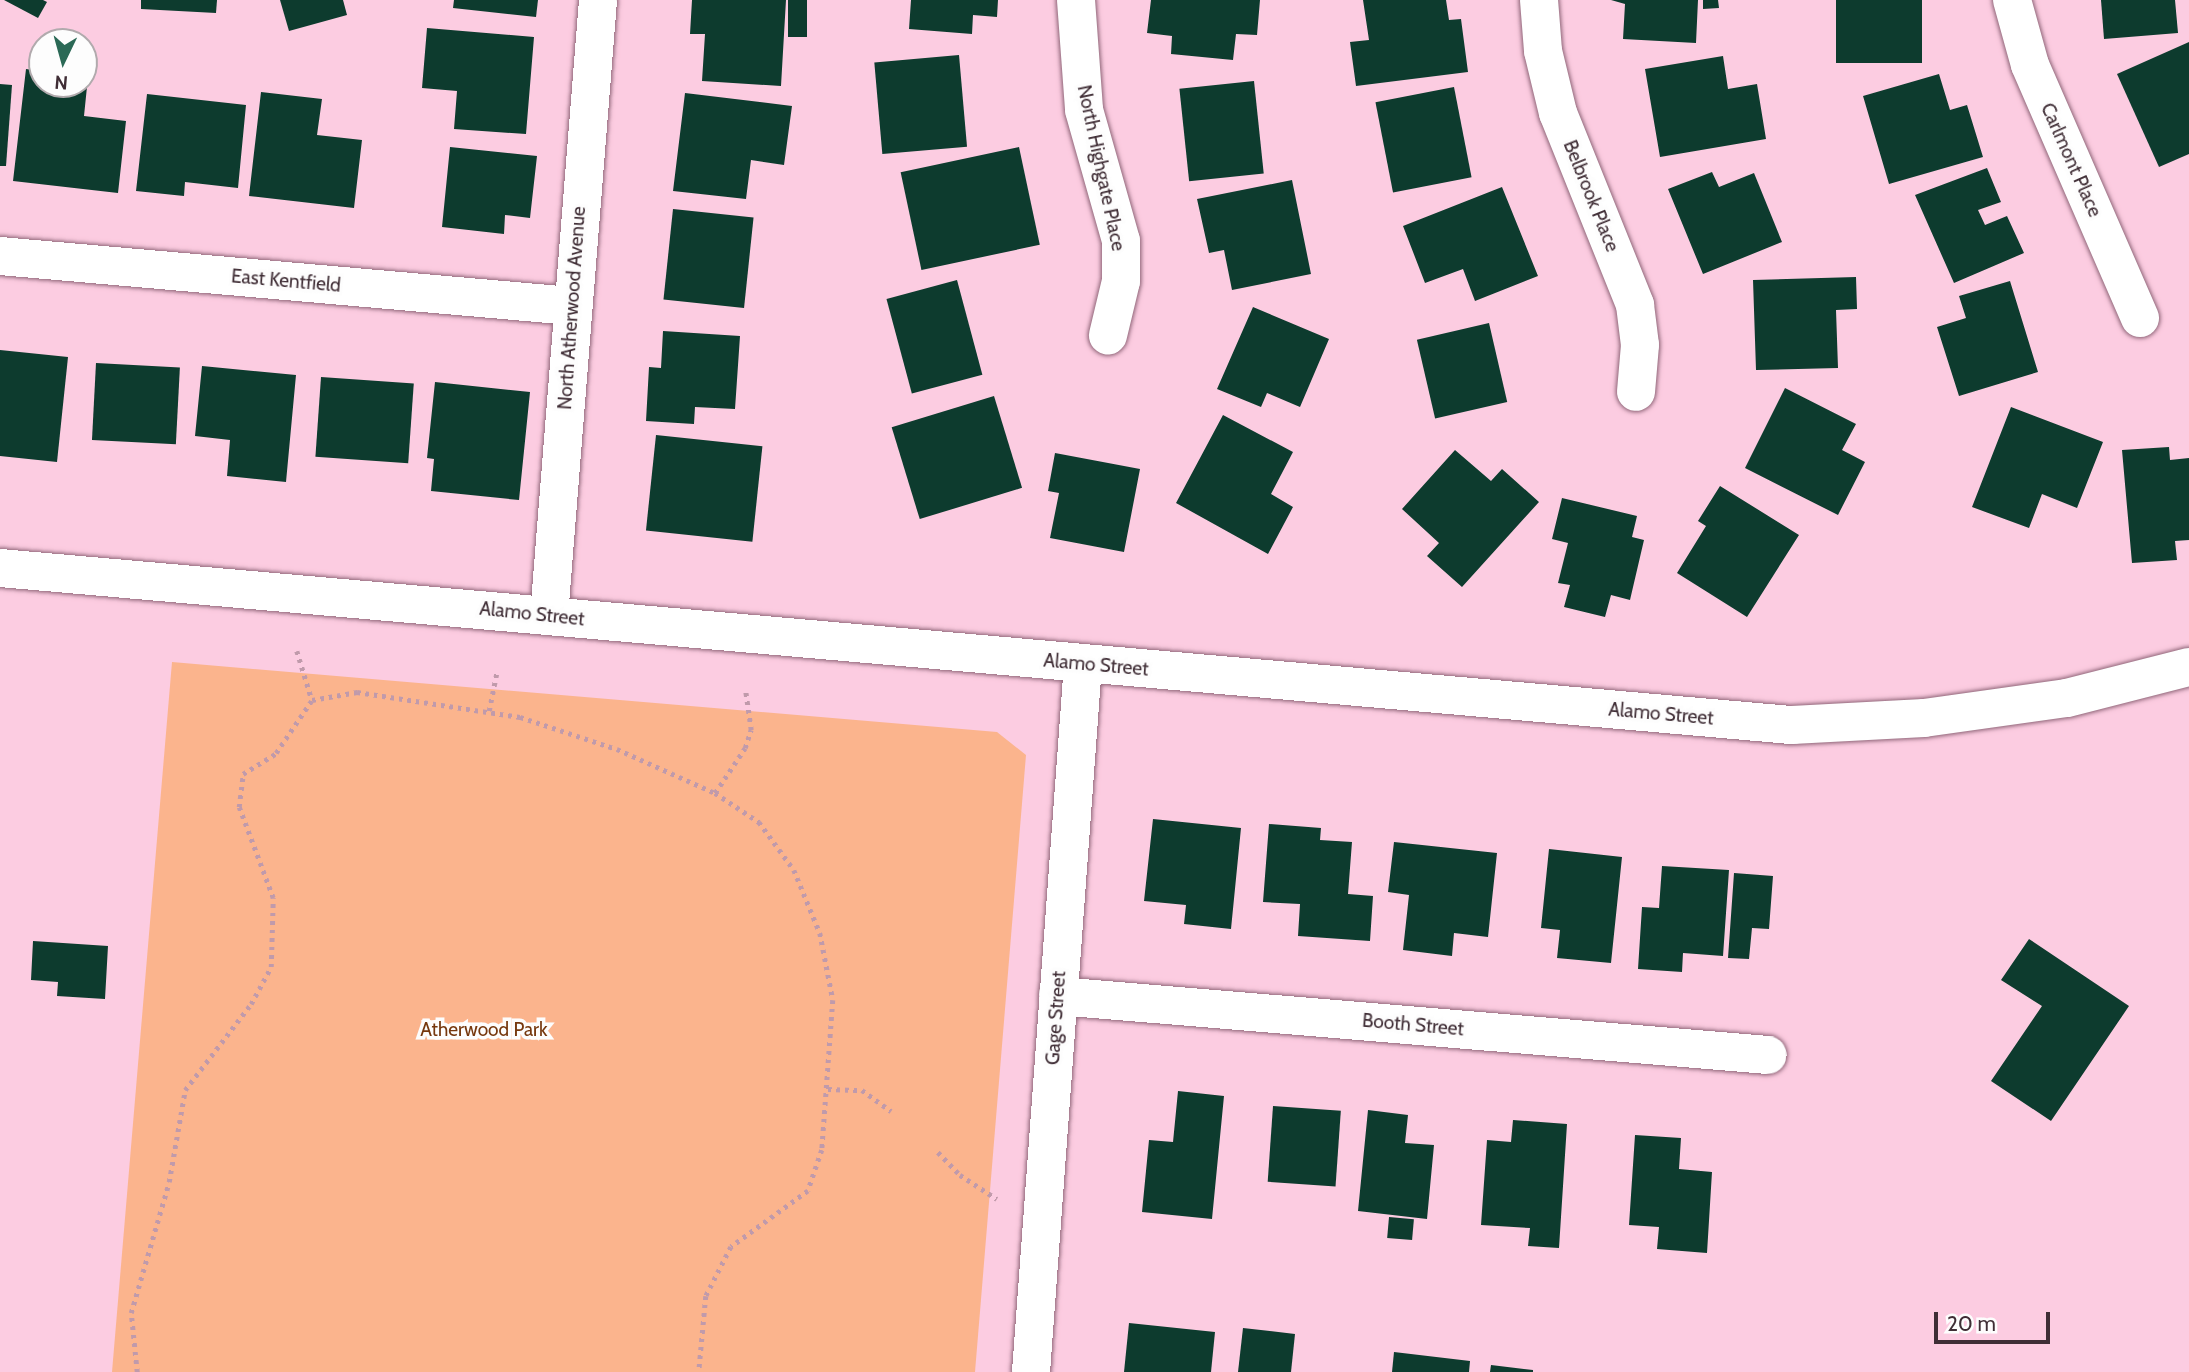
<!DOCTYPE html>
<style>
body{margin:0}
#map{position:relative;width:2189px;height:1372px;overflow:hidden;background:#fccce1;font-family:Cabin,sans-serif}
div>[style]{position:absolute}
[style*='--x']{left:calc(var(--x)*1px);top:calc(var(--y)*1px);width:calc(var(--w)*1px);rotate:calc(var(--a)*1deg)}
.green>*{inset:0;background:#fbb48d}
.building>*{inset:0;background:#0d3b2e;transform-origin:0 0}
.path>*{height:4.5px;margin-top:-2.25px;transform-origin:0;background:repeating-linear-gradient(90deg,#c09aab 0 3.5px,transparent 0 8.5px)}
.roads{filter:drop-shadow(0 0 2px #91677a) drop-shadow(0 0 2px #91677a)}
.minor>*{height:38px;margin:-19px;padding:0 19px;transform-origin:19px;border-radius:19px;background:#fff}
.major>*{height:38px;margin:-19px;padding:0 19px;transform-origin:19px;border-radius:19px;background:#fff}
span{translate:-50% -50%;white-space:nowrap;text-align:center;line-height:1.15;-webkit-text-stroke:7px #fdfdfd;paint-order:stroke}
.street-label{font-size:19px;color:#3f2d35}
.park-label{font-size:19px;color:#76380e}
.north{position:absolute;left:28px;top:28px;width:70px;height:70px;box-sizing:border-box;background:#fdfdfd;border:2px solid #b1aaad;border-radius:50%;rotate:185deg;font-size:19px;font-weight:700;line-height:28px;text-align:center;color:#3f2d35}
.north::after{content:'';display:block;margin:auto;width:24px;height:32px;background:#2b6956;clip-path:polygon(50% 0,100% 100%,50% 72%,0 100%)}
.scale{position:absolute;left:1934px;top:1312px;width:116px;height:32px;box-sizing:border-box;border:4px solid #3f2d35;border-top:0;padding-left:9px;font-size:21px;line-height:24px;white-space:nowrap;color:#3f2d35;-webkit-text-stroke:5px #fdfdfd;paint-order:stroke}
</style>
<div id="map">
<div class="green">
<i style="clip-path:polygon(172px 662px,997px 732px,1026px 755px,975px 1372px,112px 1372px)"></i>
</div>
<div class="building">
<i style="clip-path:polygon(4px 0,43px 0,47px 2px,38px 18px)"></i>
<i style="clip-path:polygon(141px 0,217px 0,216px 13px,141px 9px)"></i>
<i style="clip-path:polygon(280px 0,343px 0,347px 15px,289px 31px)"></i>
<i style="clip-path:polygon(454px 0,538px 0,536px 17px,453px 8px)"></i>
<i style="clip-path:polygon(692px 0,786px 0,781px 86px,702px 81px,705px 34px,690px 34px)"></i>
<i style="left:788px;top:0;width:19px;height:37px"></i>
<i style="clip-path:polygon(911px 0,998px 0,997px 17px,973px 15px,972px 34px,909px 29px)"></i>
<i style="clip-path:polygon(1151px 0,1260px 0,1257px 35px,1236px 34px,1233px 60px,1171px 54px,1172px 36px,1147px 33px)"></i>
<i style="clip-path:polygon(1363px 0,1446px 0,1449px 20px,1461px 19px,1468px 72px,1356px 86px,1350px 42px,1369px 40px)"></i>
<i style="clip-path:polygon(1611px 0,1698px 0,1696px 43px,1623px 39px,1625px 4px)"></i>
<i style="clip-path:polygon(1703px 0,1718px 0,1719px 8px,1703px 9px)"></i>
<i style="left:1836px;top:0;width:86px;height:63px"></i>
<i style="clip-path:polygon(2101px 0,2175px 0,2178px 33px,2104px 39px)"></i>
<i style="clip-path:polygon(427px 28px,534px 37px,526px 134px,454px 129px,457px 91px,422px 88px)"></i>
<i style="clip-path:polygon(2189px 42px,2189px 154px,2159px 167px,2117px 74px)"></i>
<i style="left:959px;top:55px;width:92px;height:85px;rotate:85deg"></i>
<i style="clip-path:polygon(1723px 56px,1728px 89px,1757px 84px,1766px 139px,1660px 157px,1645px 69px)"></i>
<i style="clip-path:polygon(26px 69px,42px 71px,42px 84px,84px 84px,84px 76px,88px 77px,84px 116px,126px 121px,118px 193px,13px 181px)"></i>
<i style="clip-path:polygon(1939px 74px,1950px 110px,1967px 105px,1983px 157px,1889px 184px,1863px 96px)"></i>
<i style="left:1254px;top:81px;width:93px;height:75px;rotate:84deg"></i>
<i style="clip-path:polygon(0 84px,12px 85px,6px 166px,0 166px)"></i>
<i style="left:1454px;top:87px;width:92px;height:80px;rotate:79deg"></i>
<i style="clip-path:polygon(261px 92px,322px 99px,317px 135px,362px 140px,354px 208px,249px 196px)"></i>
<i style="clip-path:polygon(685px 93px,792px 106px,784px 165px,751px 160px,746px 199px,673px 191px)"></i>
<i style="clip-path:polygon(147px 94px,246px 105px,238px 188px,185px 182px,184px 196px,136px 191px)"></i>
<i style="clip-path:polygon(450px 147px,537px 156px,530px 218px,505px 215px,504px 234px,442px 227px)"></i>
<i style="left:1019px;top:147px;width:100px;height:121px;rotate:78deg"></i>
<i style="clip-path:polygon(1987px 168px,2001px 202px,1978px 210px,1985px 225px,2007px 216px,2024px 253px,1954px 283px,1915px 195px)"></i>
<i style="clip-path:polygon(1712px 172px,1719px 187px,1754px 173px,1782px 242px,1703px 274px,1668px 189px)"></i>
<i style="clip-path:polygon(1292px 180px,1311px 274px,1232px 290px,1224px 250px,1209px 253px,1197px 199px)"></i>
<i style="clip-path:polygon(1502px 187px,1538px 276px,1475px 301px,1463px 269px,1425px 283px,1403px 226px)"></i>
<i style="left:673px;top:209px;width:81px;height:91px;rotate:6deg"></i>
<i style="clip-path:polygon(1856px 277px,1857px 309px,1836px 310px,1838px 368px,1756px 370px,1753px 280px)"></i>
<i style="left:957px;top:280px;width:98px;height:73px;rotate:75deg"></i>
<i style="clip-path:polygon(2010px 281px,2038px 372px,1959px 396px,1937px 327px,1966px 318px,1959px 296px)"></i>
<i style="clip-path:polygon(1253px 307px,1329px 339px,1300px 407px,1267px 393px,1261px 407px,1217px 389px)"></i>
<i style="left:1489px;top:323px;width:81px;height:74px;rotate:77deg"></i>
<i style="clip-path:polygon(663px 331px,740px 336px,735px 409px,695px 407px,694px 424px,646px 421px,649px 367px,661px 368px)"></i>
<i style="clip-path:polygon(0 350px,68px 357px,57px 462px,0 456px)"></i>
<i style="left:96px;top:363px;width:84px;height:77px;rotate:3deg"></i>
<i style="clip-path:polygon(202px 366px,296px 375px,286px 482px,227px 476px,230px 440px,195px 436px)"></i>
<i style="left:321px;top:377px;width:93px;height:80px;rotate:4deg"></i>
<i style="clip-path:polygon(435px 382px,530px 392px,519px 500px,431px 491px,434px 459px,427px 458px)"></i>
<i style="clip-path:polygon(1785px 388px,1856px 424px,1842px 450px,1865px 462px,1838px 515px,1745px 468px)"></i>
<i style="left:994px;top:396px;width:96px;height:107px;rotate:73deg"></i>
<i style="clip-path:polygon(2011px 407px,2103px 442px,2077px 508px,2042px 494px,2029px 528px,1972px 507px)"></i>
<i style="clip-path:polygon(1223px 415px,1293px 452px,1271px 494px,1293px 507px,1268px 554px,1176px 503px)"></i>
<i style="left:656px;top:435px;width:107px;height:96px;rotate:6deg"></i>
<i style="clip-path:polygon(2169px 447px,2170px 460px,2189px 458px,2189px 540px,2175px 541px,2177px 560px,2132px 563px,2122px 450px)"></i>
<i style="clip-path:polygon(1455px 450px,1491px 481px,1502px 469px,1539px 502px,1462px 587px,1427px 556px,1439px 543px,1402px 509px)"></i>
<i style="clip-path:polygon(1055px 453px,1140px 469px,1124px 552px,1050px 538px,1059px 493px,1048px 491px)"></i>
<i style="clip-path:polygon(1720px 486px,1799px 535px,1747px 617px,1677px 573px,1706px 526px,1698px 521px)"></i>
<i style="clip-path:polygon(1562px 498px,1637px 516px,1632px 537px,1644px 540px,1630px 600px,1611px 595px,1605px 617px,1564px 607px,1570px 585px,1558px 583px,1568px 543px,1552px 539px)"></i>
<i style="clip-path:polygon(1153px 819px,1241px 828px,1231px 929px,1184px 924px,1186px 905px,1144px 901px)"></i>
<i style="clip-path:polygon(1269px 824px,1321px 828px,1320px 840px,1352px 842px,1348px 894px,1373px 896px,1370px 941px,1298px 936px,1300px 904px,1263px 902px)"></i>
<i style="clip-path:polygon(1394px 842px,1497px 853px,1488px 937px,1454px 933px,1452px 956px,1403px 950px,1409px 895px,1388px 892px)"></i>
<i style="clip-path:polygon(1549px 849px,1622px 857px,1611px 963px,1557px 958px,1560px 930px,1541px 928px)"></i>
<i style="clip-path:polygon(1662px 866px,1729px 870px,1723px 956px,1683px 953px,1682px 972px,1638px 969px,1642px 907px,1659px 908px)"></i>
<i style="clip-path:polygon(1734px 873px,1773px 876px,1769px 929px,1752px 928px,1749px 959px,1728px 958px)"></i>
<i style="clip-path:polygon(2029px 939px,2129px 1006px,2051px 1121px,1991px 1081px,2042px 1006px,2001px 980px)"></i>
<i style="clip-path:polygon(33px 941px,108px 946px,105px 999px,57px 996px,58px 982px,31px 980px)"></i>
<i style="clip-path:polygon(1178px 1091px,1224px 1096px,1212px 1219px,1142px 1212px,1149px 1140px,1173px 1142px)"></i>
<i style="left:1273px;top:1106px;width:68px;height:76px;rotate:4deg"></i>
<i style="clip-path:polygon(1368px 1110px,1408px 1115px,1405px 1143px,1434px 1145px,1427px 1219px,1358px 1211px)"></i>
<i style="clip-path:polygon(1513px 1120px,1567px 1124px,1559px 1248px,1528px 1246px,1530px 1228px,1481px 1225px,1487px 1140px,1511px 1142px)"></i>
<i style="clip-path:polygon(1635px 1135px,1681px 1138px,1679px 1169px,1712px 1172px,1707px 1253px,1657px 1249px,1659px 1227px,1629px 1225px)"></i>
<i style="left:1389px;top:1217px;width:25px;height:21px;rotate:5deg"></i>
<i style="clip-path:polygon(1129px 1323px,1215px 1332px,1211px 1372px,1124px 1372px)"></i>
<i style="clip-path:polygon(1243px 1328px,1295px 1334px,1291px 1372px,1238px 1372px)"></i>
<i style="clip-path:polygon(1394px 1352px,1470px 1361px,1469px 1372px,1392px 1372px)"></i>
<i style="clip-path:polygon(1491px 1365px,1533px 1370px,1533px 1372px,1490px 1372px)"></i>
</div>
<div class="path">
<i style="--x:297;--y:651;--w:51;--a:73"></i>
<i style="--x:489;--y:711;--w:41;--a:-78.7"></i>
<i style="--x:715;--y:793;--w:54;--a:-56.3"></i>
<i style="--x:745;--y:748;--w:19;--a:-72"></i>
<i style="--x:751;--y:730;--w:42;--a:-98.1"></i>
<i style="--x:828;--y:1089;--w:34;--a:2"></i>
<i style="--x:862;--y:1090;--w:36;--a:36"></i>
<i style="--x:938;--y:1152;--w:32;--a:46"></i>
<i style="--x:960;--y:1175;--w:44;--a:33"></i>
<i style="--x:137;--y:1372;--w:59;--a:-95.8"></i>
<i style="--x:131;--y:1313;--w:136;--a:-73.8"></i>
<i style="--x:169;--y:1182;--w:93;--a:-80.1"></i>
<i style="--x:185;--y:1090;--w:108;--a:-52.5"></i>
<i style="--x:251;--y:1004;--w:42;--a:-61.6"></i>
<i style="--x:271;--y:967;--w:69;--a:-88.3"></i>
<i style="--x:273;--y:898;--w:97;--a:-110.5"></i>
<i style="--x:239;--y:807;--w:33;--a:-83"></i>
<i style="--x:243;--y:774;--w:39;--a:-32"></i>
<i style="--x:276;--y:753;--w:64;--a:-55.8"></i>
<i style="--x:312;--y:700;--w:46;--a:-10.1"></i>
<i style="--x:357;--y:692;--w:165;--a:8.7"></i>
<i style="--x:520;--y:717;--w:102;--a:18.3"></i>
<i style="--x:617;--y:749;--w:107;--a:24.2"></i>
<i style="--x:715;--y:793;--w:53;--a:33.4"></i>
<i style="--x:759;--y:822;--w:59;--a:53.9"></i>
<i style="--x:794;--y:870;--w:68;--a:67.6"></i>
<i style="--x:820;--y:933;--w:68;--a:79"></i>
<i style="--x:833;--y:1000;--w:150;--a:94.2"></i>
<i style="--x:822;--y:1150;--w:43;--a:108.9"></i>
<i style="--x:808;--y:1191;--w:95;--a:144"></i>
<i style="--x:731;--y:1247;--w:55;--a:117"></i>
<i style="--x:706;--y:1296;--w:76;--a:95.3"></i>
</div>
<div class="roads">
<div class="minor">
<i style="--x:1076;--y:0;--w:110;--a:85.8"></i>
<i style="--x:1084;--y:110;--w:136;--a:74.2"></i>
<i style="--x:1121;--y:241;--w:40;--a:90"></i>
<i style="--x:1121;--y:281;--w:56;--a:103.5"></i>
<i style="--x:1539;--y:0;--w:51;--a:85.5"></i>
<i style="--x:1543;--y:51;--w:64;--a:76.4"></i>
<i style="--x:1558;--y:113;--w:207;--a:68.1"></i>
<i style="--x:1635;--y:305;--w:40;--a:82.9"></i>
<i style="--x:1640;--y:345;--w:47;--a:94.9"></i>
<i style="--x:2012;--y:0;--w:67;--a:74.5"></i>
<i style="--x:2030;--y:65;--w:276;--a:66.5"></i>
<i style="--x:0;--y:256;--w:573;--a:5"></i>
<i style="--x:549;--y:616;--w:618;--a:-85.45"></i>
<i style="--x:1058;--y:996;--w:712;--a:4.75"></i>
<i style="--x:1031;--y:1372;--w:710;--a:-85.8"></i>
</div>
<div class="major">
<i style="--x:0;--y:568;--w:1799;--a:5.01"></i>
<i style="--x:1792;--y:725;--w:132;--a:-3"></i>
<i style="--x:1924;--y:718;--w:144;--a:-8"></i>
<i style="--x:2067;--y:698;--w:126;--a:-14.3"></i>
</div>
</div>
<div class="street-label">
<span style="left:2071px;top:160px;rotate:66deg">Carlmont Place</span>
<span style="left:1101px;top:168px;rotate:78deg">North Highgate Place</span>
<span style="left:1591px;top:196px;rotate:68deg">Belbrook Place</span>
<span style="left:286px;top:281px;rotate:5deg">East Kentfield</span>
<span style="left:572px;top:308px;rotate:-86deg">North Atherwood Avenue</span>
<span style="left:532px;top:614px;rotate:6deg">Alamo Street</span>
<span style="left:1096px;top:665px;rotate:5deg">Alamo Street</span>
<span style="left:1661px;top:714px;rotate:5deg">Alamo Street</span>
<span style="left:1056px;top:1018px;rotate:-86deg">Gage Street</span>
<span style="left:1413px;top:1025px;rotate:5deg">Booth Street</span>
</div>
<div class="park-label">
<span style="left:484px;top:1030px">Atherwood Park</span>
</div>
<div class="north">N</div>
<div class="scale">20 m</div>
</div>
